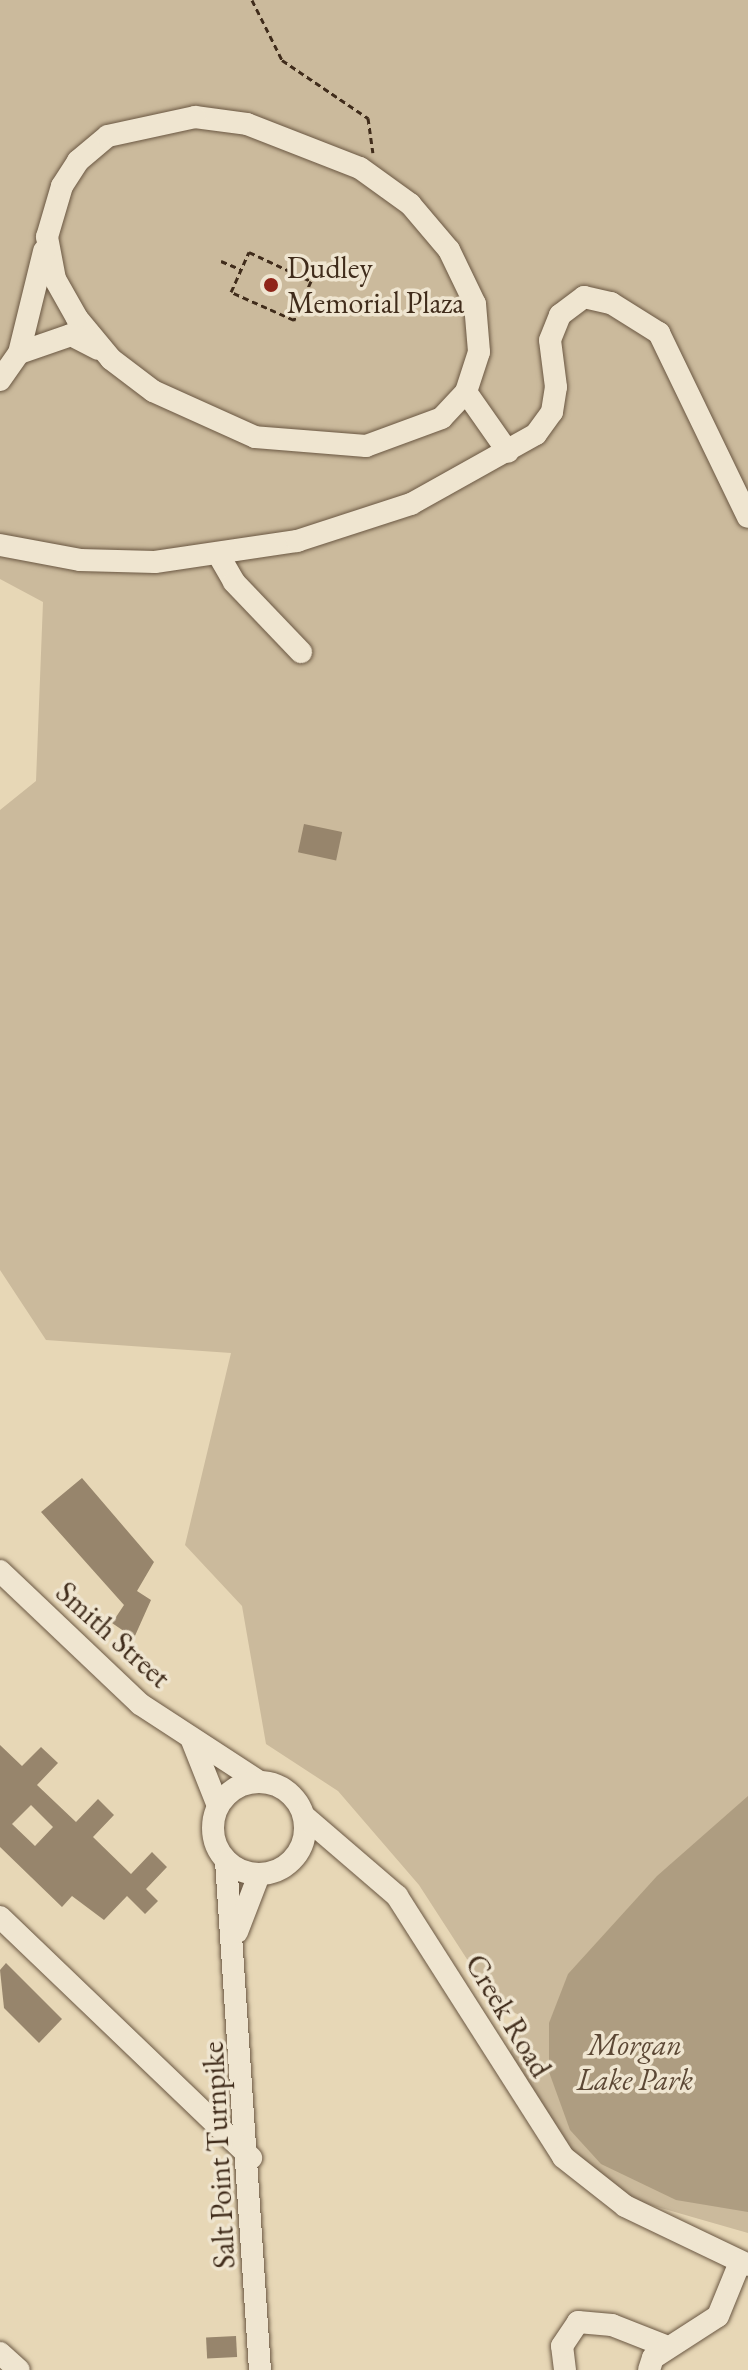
<!DOCTYPE html>
<style>
body{margin:0}
#map{position:relative;width:748px;height:2370px;overflow:hidden;background:#e7d7b6;font-family:"EB Garamond",serif}
div>[style]{position:absolute}
[style*='--x']{left:calc(var(--x)*1px);top:calc(var(--y)*1px);width:calc(var(--w)*1px);rotate:calc(var(--a)*1deg)}
.green>*{inset:0;background:#cbba9c}
.water>*{inset:0;background:#ae9d81}
.building>*{inset:0;background:#97856c;transform-origin:0 0}
.path>*{height:3px;margin-top:-1.5px;transform-origin:0;background:repeating-linear-gradient(90deg,#402c1b 0 6px,transparent 0 10px)}
.roads{filter:drop-shadow(0 0 2px #6a5742) drop-shadow(0 0 2px #6a5742)}
.minor>*{height:22px;margin:-11px;padding:0 11px;transform-origin:11px;border-radius:11px;background:#efe5d0}
.minor>.ring{margin:-11px;padding:0;box-sizing:content-box;background:none;border:22px solid #efe5d0;border-radius:50%}
.dots>*{width:22px;height:22px;translate:-50% -50%;box-sizing:border-box;border:4px solid #efe5d0;border-radius:50%}
span{translate:-50% -50%;white-space:nowrap;text-align:center;line-height:1.15;-webkit-text-stroke:7px #efe5d0;paint-order:stroke}
.poi-label{font-size:30px;color:#402c1b}
.left{translate:0 -50%;text-align:left}
.street-label{font-size:30px;color:#402c1b}
.park-label{font-size:30px;color:#5c4835;font-style:italic}
</style>
<div id="map">
<div class="green">
<i style="clip-path:polygon(0 0,748px 0,748px 2233px,626px 2198px,563px 2157px,502px 2066px,528px 2019px,496px 2004px,419px 1885px,338px 1791px,266px 1744px,242px 1606px,185px 1545px,231px 1353px,46px 1340px,0 1270px,0 810px,36px 781px,43px 602px,0 579px)"></i>
</div>
<div class="water">
<i style="clip-path:polygon(748px 1796px,748px 2212px,676px 2200px,601px 2164px,570px 2130px,549px 2072px,549px 2023px,568px 1974px,657px 1876px)"></i>
</div>
<div class="building">
<i style="left:304px;top:824px;width:39px;height:29px;rotate:12deg"></i>
<i style="clip-path:polygon(82px 1478px,154px 1562px,137px 1591px,151px 1600px,134px 1638px,112px 1623px,124px 1605px,41px 1512px)"></i>
<i style="clip-path:polygon(evenodd,0 1745px,22px 1766px,41px 1747px,58px 1763px,37px 1785px,76px 1822px,98px 1799px,114px 1815px,93px 1837px,131px 1874px,152px 1852px,167px 1867px,146px 1889px,158px 1901px,145px 1914px,127px 1896px,104px 1920px,72px 1896px,62px 1907px,0 1847px,0 1745px,31px 1805px,53px 1827px,35px 1846px,12px 1824px,31px 1805px)"></i>
<i style="clip-path:polygon(6px 1963px,62px 2019px,39px 2043px,4px 2008px,0 1970px)"></i>
<i style="left:236px;top:2336px;width:21px;height:30px;rotate:87deg"></i>
</div>
<div class="path">
<i style="--x:252;--y:0;--w:67;--a:63.4"></i>
<i style="--x:282;--y:60;--w:104;--a:34"></i>
<i style="--x:368;--y:118;--w:35;--a:82"></i>
<i style="--x:249;--y:252;--w:68;--a:25.1"></i>
<i style="--x:311;--y:281;--w:43;--a:113.6"></i>
<i style="--x:294;--y:320;--w:69;--a:-156"></i>
<i style="--x:231;--y:292;--w:44;--a:-65.8"></i>
<i style="--x:221;--y:261;--w:21;--a:23"></i>
<i style="--x:304;--y:297;--w:18;--a:27"></i>
</div>
<div class="roads">
<div class="minor">
<i style="--x:195;--y:117;--w:52;--a:7.7"></i>
<i style="--x:247;--y:124;--w:121;--a:21.3"></i>
<i style="--x:360;--y:168;--w:62;--a:35.8"></i>
<i style="--x:410;--y:204;--w:60;--a:49.7"></i>
<i style="--x:449;--y:250;--w:60;--a:64.3"></i>
<i style="--x:475;--y:304;--w:48;--a:85.2"></i>
<i style="--x:479;--y:352;--w:42;--a:108"></i>
<i style="--x:466;--y:392;--w:35;--a:133"></i>
<i style="--x:442;--y:418;--w:81;--a:159.8"></i>
<i style="--x:366;--y:446;--w:111;--a:-175.4"></i>
<i style="--x:255;--y:437;--w:112;--a:-155.7"></i>
<i style="--x:153;--y:391;--w:53;--a:-142.7"></i>
<i style="--x:111;--y:359;--w:53;--a:-129.7"></i>
<i style="--x:77;--y:318;--w:45;--a:-119.4"></i>
<i style="--x:55;--y:279;--w:43;--a:-100.8"></i>
<i style="--x:47;--y:237;--w:53;--a:-73.6"></i>
<i style="--x:62;--y:186;--w:30;--a:-57"></i>
<i style="--x:78;--y:161;--w:39;--a:-40"></i>
<i style="--x:108;--y:136;--w:89;--a:-12.3"></i>
<i style="--x:19;--y:353;--w:55;--a:-19.1"></i>
<i style="--x:71;--y:335;--w:30;--a:27"></i>
<i style="--x:0;--y:380;--w:33;--a:-55"></i>
<i style="--x:19;--y:353;--w:105;--a:-76.2"></i>
<i style="--x:466;--y:392;--w:73;--a:55"></i>
<i style="--x:0;--y:545;--w:81;--a:10.6"></i>
<i style="--x:80;--y:560;--w:75;--a:1.5"></i>
<i style="--x:155;--y:562;--w:144;--a:-8.4"></i>
<i style="--x:297;--y:541;--w:120;--a:-18"></i>
<i style="--x:411;--y:504;--w:143;--a:-29.2"></i>
<i style="--x:536;--y:434;--w:27;--a:-54"></i>
<i style="--x:552;--y:412;--w:25;--a:-81"></i>
<i style="--x:556;--y:387;--w:47;--a:-97.3"></i>
<i style="--x:550;--y:340;--w:27;--a:-68"></i>
<i style="--x:560;--y:315;--w:30;--a:-37"></i>
<i style="--x:584;--y:297;--w:28;--a:13"></i>
<i style="--x:611;--y:303;--w:57;--a:32"></i>
<i style="--x:659;--y:333;--w:204;--a:64.2"></i>
<i style="--x:218;--y:554;--w:32;--a:60"></i>
<i style="--x:234;--y:582;--w:97;--a:46.3"></i>
<i style="--x:0;--y:1571;--w:193;--a:43.5"></i>
<i style="--x:140;--y:1704;--w:141;--a:33.1"></i>
<i style="--x:191;--y:1738;--w:73;--a:68.3"></i>
<i class="ring" style="left:213px;top:1782px;width:70px;height:70px"></i>
<i style="--x:304;--y:1816;--w:123;--a:40.7"></i>
<i style="--x:397;--y:1896;--w:309;--a:57.5"></i>
<i style="--x:563;--y:2157;--w:79;--a:38.3"></i>
<i style="--x:625;--y:2206;--w:136;--a:25.6"></i>
<i style="--x:226;--y:1861;--w:510;--a:86.18"></i>
<i style="--x:0;--y:1917;--w:348;--a:43.8"></i>
<i style="--x:237;--y:1932;--w:61;--a:-68.9"></i>
<i style="--x:0;--y:2353;--w:25;--a:42"></i>
<i style="--x:565;--y:2370;--w:24;--a:-97"></i>
<i style="--x:562;--y:2346;--w:29;--a:-56"></i>
<i style="--x:578;--y:2322;--w:34;--a:5"></i>
<i style="--x:612;--y:2325;--w:60;--a:21.4"></i>
<i style="--x:649;--y:2370;--w:13;--a:-72"></i>
<i style="--x:653;--y:2358;--w:77;--a:-32.9"></i>
<i style="--x:718;--y:2316;--w:58;--a:-67.8"></i>
</div>
</div>
<div class="dots">
<i style="left:271px;top:285px;background:#8f2418"></i>
</div>
<div class="poi-label">
<span class="left" style="left:287px;top:285px">Dudley<br>Memorial Plaza</span>
</div>
<div class="street-label">
<span style="left:113px;top:1635px;rotate:42deg">Smith Street</span>
<span style="left:508px;top:2016px;rotate:59deg">Creek Road</span>
<span style="left:219px;top:2155px;rotate:-93deg">Salt Point Turnpike</span>
</div>
<div class="park-label">
<span style="left:635px;top:2062px">Morgan<br>Lake Park</span>
</div>
</div>
